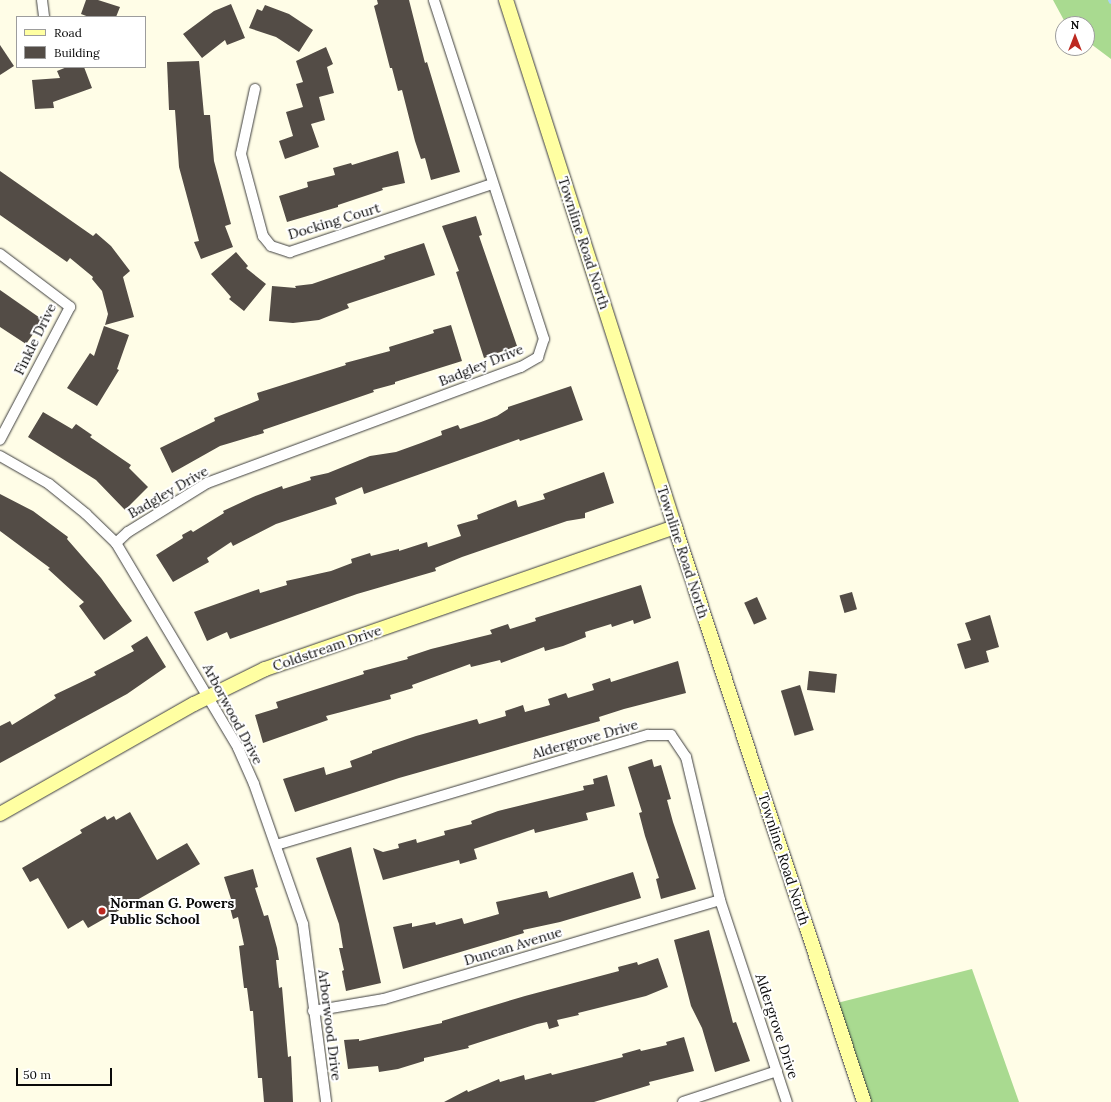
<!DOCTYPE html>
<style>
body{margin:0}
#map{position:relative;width:1111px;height:1102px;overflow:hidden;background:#fffde7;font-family:Lora,serif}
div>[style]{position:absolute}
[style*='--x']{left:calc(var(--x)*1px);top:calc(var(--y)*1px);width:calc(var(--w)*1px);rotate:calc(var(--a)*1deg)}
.forest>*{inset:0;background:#a9da90}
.stream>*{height:4px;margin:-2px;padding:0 2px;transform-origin:2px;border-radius:2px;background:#aad2f7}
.building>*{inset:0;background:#534c46;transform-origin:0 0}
.roads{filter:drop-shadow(0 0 1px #3d3d3d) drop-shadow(0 0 1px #3d3d3d)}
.street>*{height:10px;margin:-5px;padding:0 5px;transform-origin:5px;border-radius:5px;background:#fff}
.secondary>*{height:14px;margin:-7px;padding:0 7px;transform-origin:7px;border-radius:7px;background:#ffffa2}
.dots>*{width:11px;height:11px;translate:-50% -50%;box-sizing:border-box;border:2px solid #fff;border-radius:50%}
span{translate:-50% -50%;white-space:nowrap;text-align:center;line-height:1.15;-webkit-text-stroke:4px #fff;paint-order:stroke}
.street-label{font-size:14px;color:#0a0a0a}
.poi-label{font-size:14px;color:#0a0a0a;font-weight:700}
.left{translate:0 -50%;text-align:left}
.legend{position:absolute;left:16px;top:16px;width:130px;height:52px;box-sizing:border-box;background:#fff;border:1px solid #9d9d9d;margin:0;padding:5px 7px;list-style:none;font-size:12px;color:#0a0a0a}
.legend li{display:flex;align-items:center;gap:8px;height:20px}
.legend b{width:20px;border:1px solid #9d9d9d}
.north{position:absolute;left:1055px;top:16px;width:40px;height:40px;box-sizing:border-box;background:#fff;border:1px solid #9d9d9d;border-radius:50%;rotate:0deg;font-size:11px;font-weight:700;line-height:16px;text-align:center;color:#0a0a0a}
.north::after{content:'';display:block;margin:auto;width:14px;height:18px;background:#bc2920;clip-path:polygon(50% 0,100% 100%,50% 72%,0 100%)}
.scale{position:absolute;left:16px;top:1068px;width:96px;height:18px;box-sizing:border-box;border:2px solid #0a0a0a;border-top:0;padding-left:5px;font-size:12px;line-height:14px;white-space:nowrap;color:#0a0a0a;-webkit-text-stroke:3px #fff;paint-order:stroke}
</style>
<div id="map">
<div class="forest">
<i style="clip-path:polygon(1053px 0,1111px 0,1111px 59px,1087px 41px,1087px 24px,1066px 24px)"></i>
<i style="clip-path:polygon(972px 969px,1019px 1102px,862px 1102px,833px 1004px)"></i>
</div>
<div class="stream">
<i style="--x:1110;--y:0;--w:2;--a:63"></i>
</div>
<div class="building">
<i style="clip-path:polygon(86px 0,98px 0,120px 7px,116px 17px,89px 17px,81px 14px)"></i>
<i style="clip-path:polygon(377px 0,409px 0,425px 63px,427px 62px,460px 172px,431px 180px,425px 158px,421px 159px,415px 141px,402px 90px,398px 91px,392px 68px,390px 68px,374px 6px,378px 4px)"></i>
<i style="clip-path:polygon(231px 4px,245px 38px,227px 45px,225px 40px,202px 58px,183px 34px,214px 11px)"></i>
<i style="clip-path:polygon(265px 5px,289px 14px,313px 30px,299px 52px,276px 37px,249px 28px,257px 9px,262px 11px)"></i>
<i style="clip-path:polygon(0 45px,14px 66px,0 75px)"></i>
<i style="clip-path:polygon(326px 47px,333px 64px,327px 67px,334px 93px,319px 97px,325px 120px,311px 124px,319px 147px,285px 159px,279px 141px,293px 136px,286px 112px,303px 107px,296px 84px,303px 82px,296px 61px)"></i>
<i style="clip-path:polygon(199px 61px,204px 115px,210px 115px,214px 161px,231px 224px,225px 226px,233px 247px,201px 259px,194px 242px,199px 241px,179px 167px,175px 110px,169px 110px,167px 62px)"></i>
<i style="clip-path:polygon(67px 67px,84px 67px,92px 88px,53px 102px,54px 108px,35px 109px,32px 80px,60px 78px,57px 71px)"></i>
<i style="clip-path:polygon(398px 151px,405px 183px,382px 188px,383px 190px,338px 205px,338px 207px,287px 222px,279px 196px,308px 187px,307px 182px,335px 175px,333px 168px,351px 163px,352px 165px)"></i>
<i style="clip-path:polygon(0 171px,93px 236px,96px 233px,111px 246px,130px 271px,123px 277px,134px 317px,105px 325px,108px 314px,102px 291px,92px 279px,93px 277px,70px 258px,67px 262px,0 215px)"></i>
<i style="clip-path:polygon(476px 216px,482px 235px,479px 236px,517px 346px,484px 358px,456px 272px,459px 271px,442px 226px)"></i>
<i style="clip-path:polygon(424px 243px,435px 275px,347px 304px,349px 308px,319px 320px,293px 323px,269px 321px,272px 286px,296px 288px,295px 286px,312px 284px,385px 259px,384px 256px)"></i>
<i style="clip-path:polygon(236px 252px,248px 266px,246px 268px,266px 284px,244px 311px,229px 299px,231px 297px,211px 274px)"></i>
<i style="clip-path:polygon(0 290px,43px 320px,26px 344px,0 327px)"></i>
<i style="clip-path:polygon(451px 325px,462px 361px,395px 382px,395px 384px,373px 390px,374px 392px,263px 430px,264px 433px,220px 446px,172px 473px,160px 448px,215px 421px,214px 418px,259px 400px,257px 393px,346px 365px,345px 363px,390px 351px,389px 347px,434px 333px,433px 330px)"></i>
<i style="clip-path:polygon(104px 326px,129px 335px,117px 369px,119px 370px,97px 406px,67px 388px,90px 353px,94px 356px)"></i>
<i style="clip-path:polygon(571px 386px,583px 420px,520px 441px,519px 439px,364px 494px,362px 487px,335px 498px,337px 504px,276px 524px,233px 546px,231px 542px,207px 558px,209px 562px,173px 582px,156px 555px,183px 538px,182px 535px,191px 530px,193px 532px,224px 513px,223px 511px,253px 497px,282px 486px,283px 489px,311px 480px,310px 477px,328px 473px,370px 456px,396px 452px,421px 443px,442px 435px,441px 431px,458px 425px,460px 429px,481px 422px,497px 416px,508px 409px,508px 407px)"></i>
<i style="clip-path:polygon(43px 412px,72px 429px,76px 424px,92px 435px,90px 437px,131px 465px,129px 468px,148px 487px,125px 510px,96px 480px,28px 437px)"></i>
<i style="clip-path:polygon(604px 472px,614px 503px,585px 513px,585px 518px,567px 521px,462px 557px,435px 568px,436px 571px,357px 594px,230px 639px,227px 632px,207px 641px,194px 612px,259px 589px,260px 593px,287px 585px,286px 581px,331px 571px,352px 563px,351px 559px,370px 553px,371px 556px,399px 549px,399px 551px,427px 542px,428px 547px,461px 536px,457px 525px,478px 519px,477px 515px,516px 500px,518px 507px,545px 499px,543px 494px)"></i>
<i style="clip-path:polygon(0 494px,33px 511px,68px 537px,67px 539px,101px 578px,132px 621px,104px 640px,79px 606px,84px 602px,48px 569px,50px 568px,0 531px)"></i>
<i style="clip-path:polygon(641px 585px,651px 618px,634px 624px,633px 620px,612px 627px,611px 624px,585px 632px,586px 637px,563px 646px,545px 651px,544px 647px,501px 663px,500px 660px,471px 667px,470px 664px,412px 685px,413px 688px,390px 695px,391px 699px,326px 716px,328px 720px,263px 743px,255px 715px,278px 708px,276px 702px,364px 674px,363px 671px,408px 659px,407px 657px,431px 649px,492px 634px,490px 630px,508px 624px,510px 629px,536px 621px,535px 618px)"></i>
<i style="left:852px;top:592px;width:18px;height:13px;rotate:74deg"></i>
<i style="left:757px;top:597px;width:24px;height:14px;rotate:66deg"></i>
<i style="clip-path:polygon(990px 615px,999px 647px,986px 651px,989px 662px,965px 669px,957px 644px,971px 640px,965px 623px)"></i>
<i style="clip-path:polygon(147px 636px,166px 667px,127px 694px,0 763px,0 726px,10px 721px,12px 725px,56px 698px,54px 695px,96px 675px,94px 672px,134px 651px,131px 646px)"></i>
<i style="clip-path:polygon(678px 661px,686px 693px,624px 709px,599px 717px,600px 721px,399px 778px,295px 812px,283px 779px,324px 767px,326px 775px,352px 767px,350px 761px,372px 753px,372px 751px,416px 736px,477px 719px,479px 724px,506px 716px,505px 711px,523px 705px,525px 712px,550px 705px,548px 699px,566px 693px,568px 698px,594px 690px,592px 684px,610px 678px,611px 682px)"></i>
<i style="left:809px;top:671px;width:28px;height:19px;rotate:6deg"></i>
<i style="left:800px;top:685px;width:47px;height:20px;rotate:73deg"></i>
<i style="clip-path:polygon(652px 759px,654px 767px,661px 765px,671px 799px,667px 800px,673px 822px,696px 889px,661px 899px,656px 879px,659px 878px,645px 836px,639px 813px,642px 812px,628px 767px)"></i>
<i style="clip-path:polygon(607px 775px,615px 806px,586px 813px,588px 820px,535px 833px,534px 829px,474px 849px,477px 859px,460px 864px,459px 860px,383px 880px,373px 848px,383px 852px,399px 848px,398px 844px,416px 839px,417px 843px,445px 835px,444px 831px,472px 824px,471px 821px,498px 811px,584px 790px,583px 786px,594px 784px,593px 779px)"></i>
<i style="clip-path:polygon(130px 812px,157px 860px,187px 843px,200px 864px,88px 928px,83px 920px,68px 929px,38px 878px,30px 882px,22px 868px,82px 833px,80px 830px,105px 816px,107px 820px,114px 816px,116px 820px)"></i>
<i style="clip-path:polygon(351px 847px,381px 983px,346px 991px,342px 971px,344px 970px,339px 948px,343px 948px,339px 924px,316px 858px)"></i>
<i style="clip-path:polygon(253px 869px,258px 887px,255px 888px,264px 916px,268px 915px,277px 948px,279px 960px,276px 960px,279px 988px,282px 987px,288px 1057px,291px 1056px,293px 1102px,264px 1102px,262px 1078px,258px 1078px,253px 1011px,250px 1011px,247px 988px,244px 988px,239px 946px,244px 945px,238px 917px,233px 919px,228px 900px,231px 899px,224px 877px)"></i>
<i style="clip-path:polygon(633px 872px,641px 898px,560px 922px,523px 930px,524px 933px,403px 969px,393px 927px,412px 923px,412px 927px,435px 922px,436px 925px,462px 918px,464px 924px,499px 914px,496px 902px,547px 891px,549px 898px)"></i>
<i style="clip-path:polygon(709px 930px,733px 1023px,736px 1022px,750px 1061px,715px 1072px,702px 1028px,691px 1006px,674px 940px)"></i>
<i style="clip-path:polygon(658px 958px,668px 987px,646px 996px,578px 1013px,579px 1015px,557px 1020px,559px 1026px,549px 1029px,547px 1022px,537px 1024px,468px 1046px,469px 1048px,424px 1058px,424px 1061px,398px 1069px,379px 1072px,378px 1066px,348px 1069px,344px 1040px,359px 1039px,359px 1041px,442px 1023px,442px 1021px,525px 996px,619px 971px,618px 967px,637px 962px,638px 965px)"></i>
<i style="clip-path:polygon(684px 1037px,694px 1071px,649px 1082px,650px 1085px,594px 1102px,444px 1102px,467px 1090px,468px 1092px,499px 1079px,500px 1082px,524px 1075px,525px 1080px,551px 1073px,552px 1075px,623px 1057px,622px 1054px,640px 1049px,641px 1051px,667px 1045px,666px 1042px)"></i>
</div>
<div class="roads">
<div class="street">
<i style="--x:42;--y:0;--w:17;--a:83"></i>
<i style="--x:255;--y:89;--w:66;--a:102.2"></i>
<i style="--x:241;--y:154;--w:85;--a:75"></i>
<i style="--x:263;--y:236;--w:13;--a:51"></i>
<i style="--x:271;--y:246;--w:20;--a:18"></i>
<i style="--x:290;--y:252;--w:213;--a:-18.6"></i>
<i style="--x:0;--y:254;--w:88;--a:37.1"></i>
<i style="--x:70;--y:307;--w:150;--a:117.8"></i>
<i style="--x:0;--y:456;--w:56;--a:29.7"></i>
<i style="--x:49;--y:484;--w:48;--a:39"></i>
<i style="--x:86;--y:514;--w:42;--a:44"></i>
<i style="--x:116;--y:543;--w:239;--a:59.2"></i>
<i style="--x:238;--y:748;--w:39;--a:66"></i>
<i style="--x:254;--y:784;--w:148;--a:70.7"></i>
<i style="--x:303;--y:924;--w:179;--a:82.6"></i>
<i style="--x:116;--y:543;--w:16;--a:-43"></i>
<i style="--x:128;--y:532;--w:93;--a:-31.8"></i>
<i style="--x:207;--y:483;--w:335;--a:-20.3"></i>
<i style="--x:521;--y:367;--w:20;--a:-30"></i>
<i style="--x:538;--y:357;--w:19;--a:-72"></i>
<i style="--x:544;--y:339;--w:356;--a:-108"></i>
<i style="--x:276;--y:845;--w:388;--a:-16.5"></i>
<i style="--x:648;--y:735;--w:23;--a:0"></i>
<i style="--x:671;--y:735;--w:27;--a:56"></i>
<i style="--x:686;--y:757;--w:147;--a:76.6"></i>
<i style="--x:720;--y:900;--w:213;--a:71.7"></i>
<i style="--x:313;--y:1011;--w:72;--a:-9.6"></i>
<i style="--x:384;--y:999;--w:350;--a:-16.4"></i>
<i style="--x:683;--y:1102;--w:99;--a:-18.3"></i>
</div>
<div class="secondary">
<i style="--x:506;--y:0;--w:553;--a:72.22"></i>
<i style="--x:675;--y:527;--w:605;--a:71.8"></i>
<i style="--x:0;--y:814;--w:223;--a:-29.6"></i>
<i style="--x:194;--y:704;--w:79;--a:-26.2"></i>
<i style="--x:265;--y:669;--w:434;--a:-19.1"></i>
</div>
</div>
<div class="dots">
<i style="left:102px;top:911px;background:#bc2920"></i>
</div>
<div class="street-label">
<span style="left:334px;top:221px;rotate:-17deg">Docking Court</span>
<span style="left:584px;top:243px;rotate:72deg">Townline Road North</span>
<span style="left:35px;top:339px;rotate:-64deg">Finkle Drive</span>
<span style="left:481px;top:365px;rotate:-22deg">Badgley Drive</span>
<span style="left:168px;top:492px;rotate:-30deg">Badgley Drive</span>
<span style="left:683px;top:552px;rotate:72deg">Townline Road North</span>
<span style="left:327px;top:648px;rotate:-19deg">Coldstream Drive</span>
<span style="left:233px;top:714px;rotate:62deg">Arborwood Drive</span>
<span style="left:585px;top:739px;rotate:-16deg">Aldergrove Drive</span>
<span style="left:784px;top:859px;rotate:72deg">Townline Road North</span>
<span style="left:513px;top:946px;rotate:-17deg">Duncan Avenue</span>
<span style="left:330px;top:1025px;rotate:83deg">Arborwood Drive</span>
<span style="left:777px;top:1026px;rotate:72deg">Aldergrove Drive</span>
</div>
<div class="poi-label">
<span class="left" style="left:110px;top:911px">Norman G. Powers<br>Public School</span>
</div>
<ul class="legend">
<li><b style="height:5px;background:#ffffa2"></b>Road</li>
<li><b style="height:11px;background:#534c46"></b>Building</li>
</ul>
<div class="north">N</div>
<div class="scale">50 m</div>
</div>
